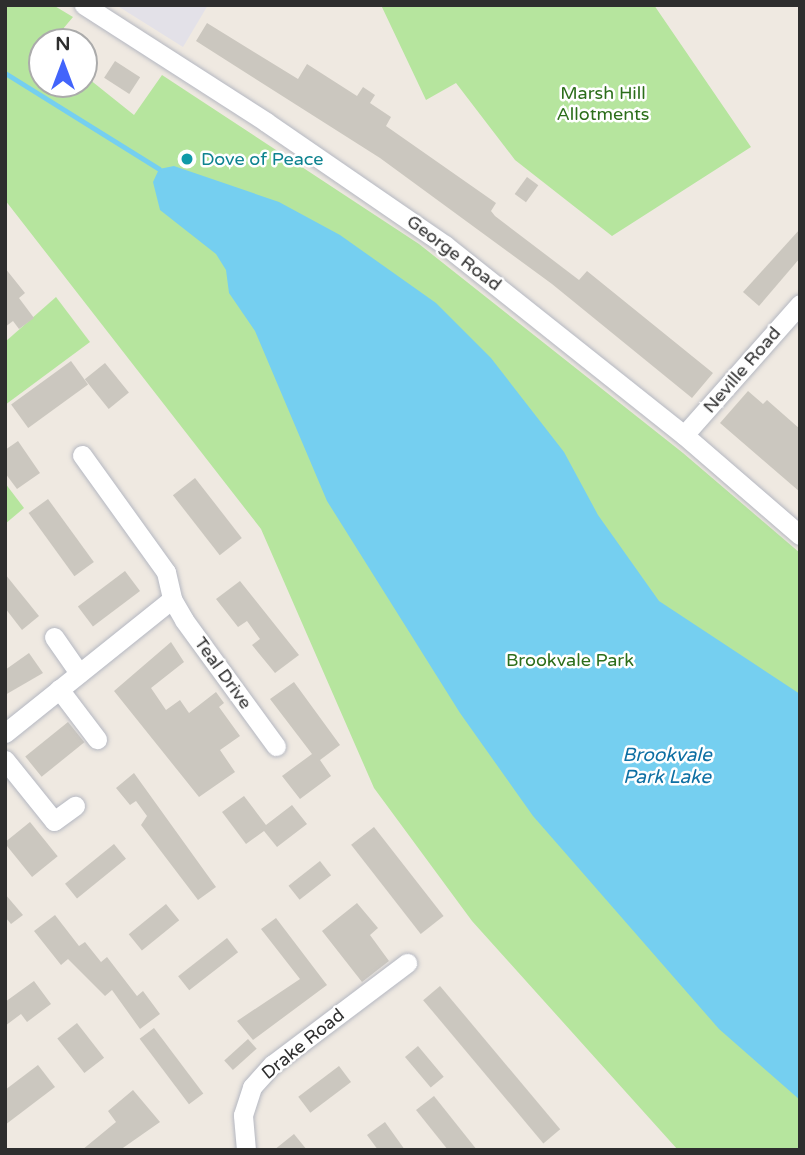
<!DOCTYPE html>
<style>
body{margin:0}
#map{position:relative;width:805px;height:1155px;overflow:hidden;background:#efe9e1;font-family:"Varela Round",sans-serif}
div>[style]{position:absolute}
[style*='--x']{left:calc(var(--x)*1px);top:calc(var(--y)*1px);width:calc(var(--w)*1px);rotate:calc(var(--a)*1deg)}
.industrial>*{inset:0;background:#e3e1e8}
.green>*{inset:0;background:#b6e59e}
.water>*{inset:0;background:#75cff0}
.stream>*{height:5px;margin:-2.5px;padding:0 2.5px;transform-origin:2.5px;border-radius:2.5px;background:#75cff0}
.building>*{inset:0;background:#cbc7bf;transform-origin:0 0}
.roads{filter:drop-shadow(0 0 2px #b4b7c1) drop-shadow(0 0 2px #b4b7c1)}
.minor>*{height:19px;margin:-9.5px;padding:0 9.5px;transform-origin:9.5px;border-radius:9.5px;background:#fff}
.dots>*{width:19px;height:19px;translate:-50% -50%;box-sizing:border-box;border:4px solid #fff;border-radius:50%}
span{translate:-50% -50%;white-space:nowrap;text-align:center;line-height:1.15;-webkit-text-stroke:5px #fff;paint-order:stroke}
.park-label{font-size:18px;color:#2c6e1b}
.culture-label{font-size:18px;color:#0d838f}
.left{translate:0 -50%;text-align:left}
.street-label{font-size:18px;color:#2e2e2e}
.water-label{font-size:19px;color:#0d6fa3;font-style:italic}
.frame{position:absolute;inset:0;border:7px solid #2e2e2e;pointer-events:none}
.north{position:absolute;left:28px;top:28px;width:70px;height:70px;box-sizing:border-box;background:#fff;border:2px solid #ababab;border-radius:50%;rotate:0deg;font-size:19px;font-weight:700;line-height:28px;text-align:center;color:#2e2e2e}
.north::after{content:'';display:block;margin:auto;width:24px;height:32px;background:#4264fb;clip-path:polygon(50% 0,100% 100%,50% 72%,0 100%)}
</style>
<div id="map">
<div class="industrial">
<i style="clip-path:polygon(116px 5px,208px 5px,183px 47px)"></i>
</div>
<div class="green">
<i style="clip-path:polygon(5px 5px,53px 5px,73px 17px,52px 42px,42px 42px,42px 84px,84px 84px,84px 75px,134px 115px,162px 75px,419px 244px,683px 453px,800px 553px,800px 1150px,678px 1150px,472px 921px,374px 788px,261px 529px,5px 200px)"></i>
<i style="clip-path:polygon(381px 5px,654px 5px,751px 147px,612px 236px,515px 160px,456px 83px,426px 100px)"></i>
<i style="clip-path:polygon(56px 297px,90px 342px,5px 405px,5px 342px)"></i>
<i style="clip-path:polygon(5px 483px,24px 508px,5px 524px)"></i>
</div>
<div class="water">
<i style="clip-path:polygon(174px 166px,279px 202px,340px 235px,436px 303px,491px 358px,564px 452px,598px 515px,659px 601px,800px 694px,800px 1100px,719px 1029px,533px 816px,460px 713px,327px 501px,255px 331px,229px 293px,226px 270px,216px 254px,160px 210px,153px 182px,159px 169px)"></i>
</div>
<div class="stream">
<i style="--x:5;--y:73;--w:181;--a:31.9"></i>
</div>
<div class="building">
<i style="clip-path:polygon(207px 23px,298px 79px,307px 64px,357px 96px,363px 87px,375px 95px,370px 103px,391px 117px,386px 126px,496px 203px,491px 211px,495px 216px,579px 280px,587px 271px,713px 373px,692px 398px,552px 284px,380px 158px,196px 41px)"></i>
<i style="left:115px;top:61px;width:30px;height:20px;rotate:33deg"></i>
<i style="left:527px;top:177px;width:14px;height:21px;rotate:36deg"></i>
<i style="clip-path:polygon(800px 229px,800px 258px,759px 306px,743px 292px)"></i>
<i style="clip-path:polygon(5px 268px,25px 293px,19px 298px,34px 318px,19px 329px,13px 321px,5px 327px)"></i>
<i style="left:71px;top:361px;width:29px;height:74px;rotate:54deg"></i>
<i style="left:105px;top:363px;width:38px;height:26px;rotate:51deg"></i>
<i style="clip-path:polygon(748px 391px,763px 404px,767px 400px,800px 429px,800px 492px,720px 423px)"></i>
<i style="clip-path:polygon(18px 441px,40px 473px,17px 489px,5px 473px,5px 450px)"></i>
<i style="left:195px;top:478px;width:76px;height:28px;rotate:52deg"></i>
<i style="left:48px;top:499px;width:78px;height:24px;rotate:54deg"></i>
<i style="left:125px;top:571px;width:25px;height:59px;rotate:53deg"></i>
<i style="clip-path:polygon(5px 574px,39px 616px,22px 630px,5px 608px)"></i>
<i style="clip-path:polygon(240px 581px,299px 655px,275px 673px,252px 645px,260px 639px,247px 621px,238px 627px,216px 599px)"></i>
<i style="clip-path:polygon(171px 642px,184px 662px,151px 688px,166px 710px,180px 700px,189px 713px,216px 692px,224px 703px,219px 707px,240px 736px,220px 750px,235px 772px,199px 797px,114px 691px)"></i>
<i style="clip-path:polygon(29px 653px,43px 673px,5px 695px,5px 670px)"></i>
<i style="clip-path:polygon(294px 682px,340px 745px,320px 760px,331px 776px,300px 799px,282px 776px,312px 754px,270px 699px)"></i>
<i style="left:68px;top:722px;width:26px;height:55px;rotate:51deg"></i>
<i style="clip-path:polygon(134px 773px,216px 887px,198px 900px,141px 825px,147px 816px,136px 801px,130px 805px,116px 788px)"></i>
<i style="clip-path:polygon(244px 796px,266px 825px,292px 805px,307px 824px,277px 847px,264px 831px,246px 844px,222px 812px)"></i>
<i style="left:30px;top:822px;width:44px;height:33px;rotate:51deg"></i>
<i style="left:374px;top:827px;width:113px;height:29px;rotate:52deg"></i>
<i style="left:114px;top:844px;width:19px;height:63px;rotate:51deg"></i>
<i style="left:320px;top:861px;width:18px;height:40px;rotate:52deg"></i>
<i style="clip-path:polygon(5px 894px,23px 915px,11px 924px,5px 917px)"></i>
<i style="clip-path:polygon(357px 903px,378px 928px,370px 935px,389px 961px,362px 982px,322px 931px)"></i>
<i style="left:166px;top:904px;width:21px;height:48px;rotate:51deg"></i>
<i style="clip-path:polygon(55px 915px,79px 946px,85px 942px,101px 962px,107px 957px,137px 996px,143px 991px,160px 1014px,140px 1029px,112px 990px,105px 996px,68px 959px,61px 965px,34px 931px)"></i>
<i style="clip-path:polygon(276px 918px,327px 985px,253px 1040px,237px 1021px,300px 979px,261px 929px)"></i>
<i style="left:227px;top:938px;width:18px;height:62px;rotate:52deg"></i>
<i style="clip-path:polygon(34px 981px,51px 1004px,27px 1022px,21px 1014px,5px 1026px,5px 1002px)"></i>
<i style="left:440px;top:986px;width:187px;height:22px;rotate:50deg"></i>
<i style="left:77px;top:1023px;width:44px;height:25px;rotate:52deg"></i>
<i style="left:154px;top:1028px;width:82px;height:18px;rotate:53deg"></i>
<i style="left:248px;top:1039px;width:13px;height:32px;rotate:48deg"></i>
<i style="left:418px;top:1046px;width:40px;height:17px;rotate:50deg"></i>
<i style="clip-path:polygon(38px 1065px,55px 1087px,5px 1125px,5px 1090px)"></i>
<i style="left:339px;top:1066px;width:20px;height:51px;rotate:53deg"></i>
<i style="clip-path:polygon(133px 1090px,160px 1122px,120px 1150px,82px 1150px,116px 1122px,108px 1111px)"></i>
<i style="clip-path:polygon(434px 1096px,477px 1150px,448px 1150px,416px 1110px)"></i>
<i style="clip-path:polygon(385px 1122px,405px 1150px,378px 1150px,367px 1135px)"></i>
<i style="clip-path:polygon(294px 1134px,307px 1150px,274px 1150px)"></i>
</div>
<div class="roads">
<div class="minor">
<i style="--x:84;--y:5;--w:216;--a:32.7"></i>
<i style="--x:266;--y:122;--w:217;--a:34.5"></i>
<i style="--x:445;--y:245;--w:305;--a:38.5"></i>
<i style="--x:684;--y:435;--w:153;--a:40.8"></i>
<i style="--x:684;--y:435;--w:175;--a:-48.5"></i>
<i style="--x:82;--y:455;--w:144;--a:54.3"></i>
<i style="--x:166;--y:572;--w:28;--a:77"></i>
<i style="--x:172;--y:599;--w:24;--a:60"></i>
<i style="--x:184;--y:620;--w:156;--a:53.9"></i>
<i style="--x:54;--y:637;--w:44;--a:55.2"></i>
<i style="--x:59;--y:689;--w:63;--a:52.8"></i>
<i style="--x:5;--y:733;--w:214;--a:-38.7"></i>
<i style="--x:5;--y:760;--w:78;--a:51.2"></i>
<i style="--x:54;--y:821;--w:26;--a:-36"></i>
<i style="--x:246;--y:1150;--w:35;--a:-95"></i>
<i style="--x:243;--y:1115;--w:29;--a:-72"></i>
<i style="--x:252;--y:1087;--w:31;--a:-48"></i>
<i style="--x:273;--y:1064;--w:168;--a:-37"></i>
</div>
</div>
<div class="dots">
<i style="left:187px;top:159px;background:#0f9aa8"></i>
</div>
<div class="park-label">
<span style="left:603px;top:104px">Marsh Hill<br>Allotments</span>
<span style="left:570px;top:660px">Brookvale Park</span>
</div>
<div class="culture-label">
<span class="left" style="left:201px;top:159px">Dove of Peace</span>
</div>
<div class="street-label">
<span style="left:454px;top:253px;rotate:37deg">George Road</span>
<span style="left:742px;top:370px;rotate:-49deg">Neville Road</span>
<span style="left:223px;top:673px;rotate:54deg">Teal Drive</span>
<span style="left:303px;top:1044px;rotate:-39deg">Drake Road</span>
</div>
<div class="water-label">
<span style="left:667px;top:767px">Brookvale<br>Park Lake</span>
</div>
<div class="frame"></div>
<div class="north">N</div>
</div>
